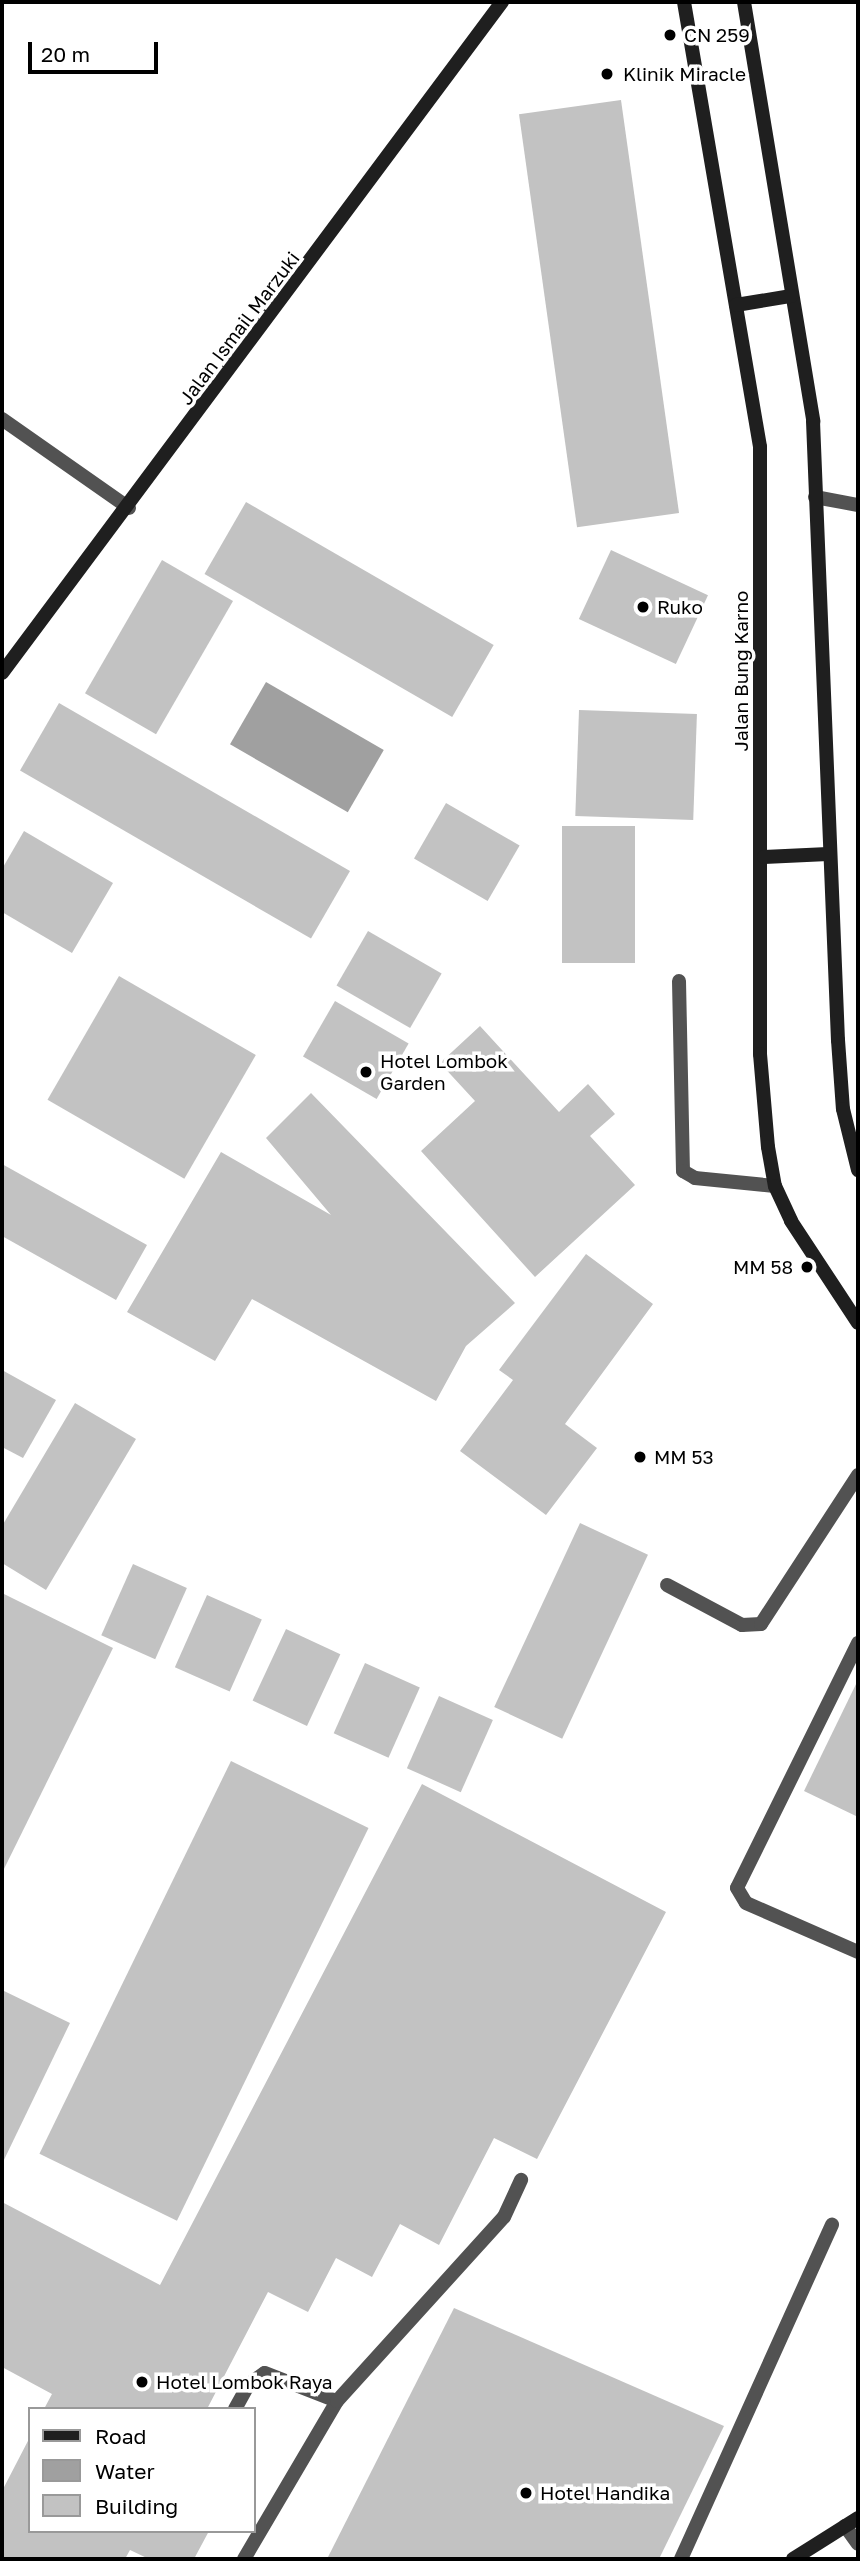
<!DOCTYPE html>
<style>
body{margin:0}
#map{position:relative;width:860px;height:2561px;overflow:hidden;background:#fff;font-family:"Golos Text",sans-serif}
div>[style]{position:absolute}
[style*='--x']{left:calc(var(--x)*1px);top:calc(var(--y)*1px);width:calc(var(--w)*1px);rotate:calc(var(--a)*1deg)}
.water>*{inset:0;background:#a0a0a0;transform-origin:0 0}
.building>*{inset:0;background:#c2c2c2;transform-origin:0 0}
.lane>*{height:14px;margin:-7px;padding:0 7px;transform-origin:7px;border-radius:7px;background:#525252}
.street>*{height:14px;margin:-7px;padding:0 7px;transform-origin:7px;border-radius:7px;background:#525252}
.secondary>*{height:14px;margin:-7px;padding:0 7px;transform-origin:7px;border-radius:7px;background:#1f1f1f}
.dots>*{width:19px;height:19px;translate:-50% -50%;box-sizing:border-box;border:4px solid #fff;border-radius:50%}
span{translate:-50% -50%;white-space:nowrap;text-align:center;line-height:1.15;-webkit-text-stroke:7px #fff;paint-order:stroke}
.poi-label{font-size:19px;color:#000}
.left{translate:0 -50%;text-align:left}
.right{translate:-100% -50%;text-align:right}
.street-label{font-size:19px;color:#000}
.frame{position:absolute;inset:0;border:4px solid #000;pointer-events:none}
.legend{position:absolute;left:28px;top:2407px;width:228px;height:126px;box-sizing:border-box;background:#fff;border:2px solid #999;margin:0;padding:9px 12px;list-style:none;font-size:21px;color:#000}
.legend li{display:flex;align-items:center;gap:14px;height:35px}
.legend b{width:35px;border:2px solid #999}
.scale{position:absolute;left:28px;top:42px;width:130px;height:32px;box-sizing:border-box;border:4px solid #000;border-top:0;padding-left:9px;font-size:21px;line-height:24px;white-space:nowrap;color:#000;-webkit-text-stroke:5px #fff;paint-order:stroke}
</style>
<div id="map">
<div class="water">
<i style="left:266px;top:682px;width:136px;height:72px;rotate:30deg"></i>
</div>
<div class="building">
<i style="left:621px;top:100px;width:417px;height:103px;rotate:82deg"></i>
<i style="left:246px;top:502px;width:286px;height:83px;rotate:30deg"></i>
<i style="left:611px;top:550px;width:107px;height:76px;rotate:25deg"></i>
<i style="left:162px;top:560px;width:82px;height:154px;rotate:30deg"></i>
<i style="left:59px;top:703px;width:336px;height:78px;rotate:30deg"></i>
<i style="left:579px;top:710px;width:118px;height:106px;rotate:2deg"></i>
<i style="left:446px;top:803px;width:85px;height:64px;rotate:30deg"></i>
<i style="left:562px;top:826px;width:73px;height:137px"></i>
<i style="clip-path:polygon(24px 831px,113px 883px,72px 953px,2px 912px,2px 869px)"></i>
<i style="left:368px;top:931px;width:85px;height:63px;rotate:30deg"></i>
<i style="left:119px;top:976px;width:158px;height:143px;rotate:30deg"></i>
<i style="left:335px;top:1001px;width:85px;height:64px;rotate:30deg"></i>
<i style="clip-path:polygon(480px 1026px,559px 1112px,588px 1084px,615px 1114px,590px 1136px,635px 1185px,535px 1277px,421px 1151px,475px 1101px,440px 1063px)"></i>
<i style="clip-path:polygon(311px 1093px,515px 1303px,466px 1346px,436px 1401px,252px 1299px,215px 1361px,127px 1312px,221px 1152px,331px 1215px,266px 1138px)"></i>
<i style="clip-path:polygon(2px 1164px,147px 1245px,116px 1300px,2px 1236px)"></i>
<i style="clip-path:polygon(586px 1254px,653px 1304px,565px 1424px,597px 1448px,546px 1515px,460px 1451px,513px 1380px,499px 1370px)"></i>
<i style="clip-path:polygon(2px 1370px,56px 1400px,23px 1458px,2px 1447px)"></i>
<i style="clip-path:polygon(75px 1403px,136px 1439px,46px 1590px,2px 1563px,2px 1526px)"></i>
<i style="left:580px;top:1523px;width:75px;height:203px;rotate:25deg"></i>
<i style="left:133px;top:1564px;width:59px;height:78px;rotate:24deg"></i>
<i style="clip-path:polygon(2px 1593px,113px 1648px,2px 1873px)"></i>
<i style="left:207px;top:1595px;width:60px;height:79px;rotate:24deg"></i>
<i style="left:286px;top:1629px;width:60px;height:79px;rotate:25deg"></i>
<i style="left:365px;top:1663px;width:60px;height:77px;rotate:24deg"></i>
<i style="clip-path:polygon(858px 1680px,858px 1817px,804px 1791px)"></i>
<i style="left:439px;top:1696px;width:59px;height:79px;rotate:24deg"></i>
<i style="left:231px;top:1761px;width:153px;height:437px;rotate:26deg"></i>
<i style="clip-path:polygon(422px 1784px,666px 1912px,537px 2159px,494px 2138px,439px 2245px,400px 2224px,372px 2277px,336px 2258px,308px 2312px,268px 2292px,207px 2409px,44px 2409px,52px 2394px,2px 2367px,2px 2202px,160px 2285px)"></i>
<i style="clip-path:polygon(2px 1990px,70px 2023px,2px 2164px)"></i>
<i style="clip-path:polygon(454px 2308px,724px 2426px,659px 2559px,327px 2559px)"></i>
<i style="clip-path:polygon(30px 2437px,30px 2531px,209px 2531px,194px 2559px,149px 2559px,130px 2550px,125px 2559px,2px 2559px,2px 2491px)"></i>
</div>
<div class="lane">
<i style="--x:2;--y:419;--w:155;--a:35"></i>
<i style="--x:815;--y:497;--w:44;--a:10.5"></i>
<i style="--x:679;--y:981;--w:190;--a:88.8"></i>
<i style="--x:683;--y:1171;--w:14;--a:30"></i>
<i style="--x:695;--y:1178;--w:80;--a:5.7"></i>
<i style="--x:667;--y:1585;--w:85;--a:28.1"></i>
<i style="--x:742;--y:1625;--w:19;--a:-3"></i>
<i style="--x:761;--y:1624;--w:178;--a:-56.9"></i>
<i style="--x:858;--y:1643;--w:273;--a:116.3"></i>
<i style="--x:737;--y:1888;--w:17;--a:59"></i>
<i style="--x:746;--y:1903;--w:122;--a:23.6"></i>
<i style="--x:235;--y:2409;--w:29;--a:-61"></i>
<i style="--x:249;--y:2384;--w:19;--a:-35"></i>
<i style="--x:265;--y:2373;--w:77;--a:21.3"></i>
<i style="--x:845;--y:2526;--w:22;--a:54"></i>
<i style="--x:244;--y:2559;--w:183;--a:-59.5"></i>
<i style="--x:337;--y:2401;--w:248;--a:-47.8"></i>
<i style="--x:504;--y:2217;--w:41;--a:-65.3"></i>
</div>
<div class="street">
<i style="--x:681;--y:2559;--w:367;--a:-65.7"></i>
</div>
<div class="secondary">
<i style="--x:684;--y:2;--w:451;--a:80.3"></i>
<i style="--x:760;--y:447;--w:607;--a:90"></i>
<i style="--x:760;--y:1054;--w:93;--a:85.1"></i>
<i style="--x:768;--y:1147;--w:40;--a:80"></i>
<i style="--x:775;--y:1186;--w:38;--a:65"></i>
<i style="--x:791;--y:1221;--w:122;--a:56.7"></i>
<i style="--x:744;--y:2;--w:425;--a:80.6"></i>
<i style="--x:813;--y:421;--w:620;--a:87.69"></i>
<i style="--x:838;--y:1040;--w:69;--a:85.9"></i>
<i style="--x:843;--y:1109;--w:63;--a:76.2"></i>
<i style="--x:736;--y:305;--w:56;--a:-9.3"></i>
<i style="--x:2;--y:673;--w:837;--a:-53.31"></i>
<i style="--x:764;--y:857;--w:64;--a:-2.7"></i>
<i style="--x:793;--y:2559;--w:77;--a:-32.2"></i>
</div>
<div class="dots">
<i style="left:670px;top:35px;background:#000"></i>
<i style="left:607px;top:74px;background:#000"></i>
<i style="left:643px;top:607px;background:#000"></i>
<i style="left:366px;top:1072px;background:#000"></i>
<i style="left:807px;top:1267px;background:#000"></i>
<i style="left:640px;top:1457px;background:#000"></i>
<i style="left:142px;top:2382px;background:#000"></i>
<i style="left:526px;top:2493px;background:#000"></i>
</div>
<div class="poi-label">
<span class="left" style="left:684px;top:35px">CN 259</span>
<span class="left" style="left:623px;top:74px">Klinik Miracle</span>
<span class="left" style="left:657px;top:607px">Ruko</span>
<span class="left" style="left:380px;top:1072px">Hotel Lombok<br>Garden</span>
<span class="right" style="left:793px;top:1267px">MM 58</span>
<span class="left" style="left:654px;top:1457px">MM 53</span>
<span class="left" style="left:156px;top:2382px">Hotel Lombok Raya</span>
<span class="left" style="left:540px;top:2493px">Hotel Handika</span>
</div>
<div class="street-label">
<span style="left:239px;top:328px;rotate:-53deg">Jalan Ismail Marzuki</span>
<span style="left:741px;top:671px;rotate:-90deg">Jalan Bung Karno</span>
</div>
<div class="frame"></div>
<ul class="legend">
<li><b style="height:9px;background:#1f1f1f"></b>Road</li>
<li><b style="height:19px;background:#a0a0a0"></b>Water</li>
<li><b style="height:19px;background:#c2c2c2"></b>Building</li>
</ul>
<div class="scale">20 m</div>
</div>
